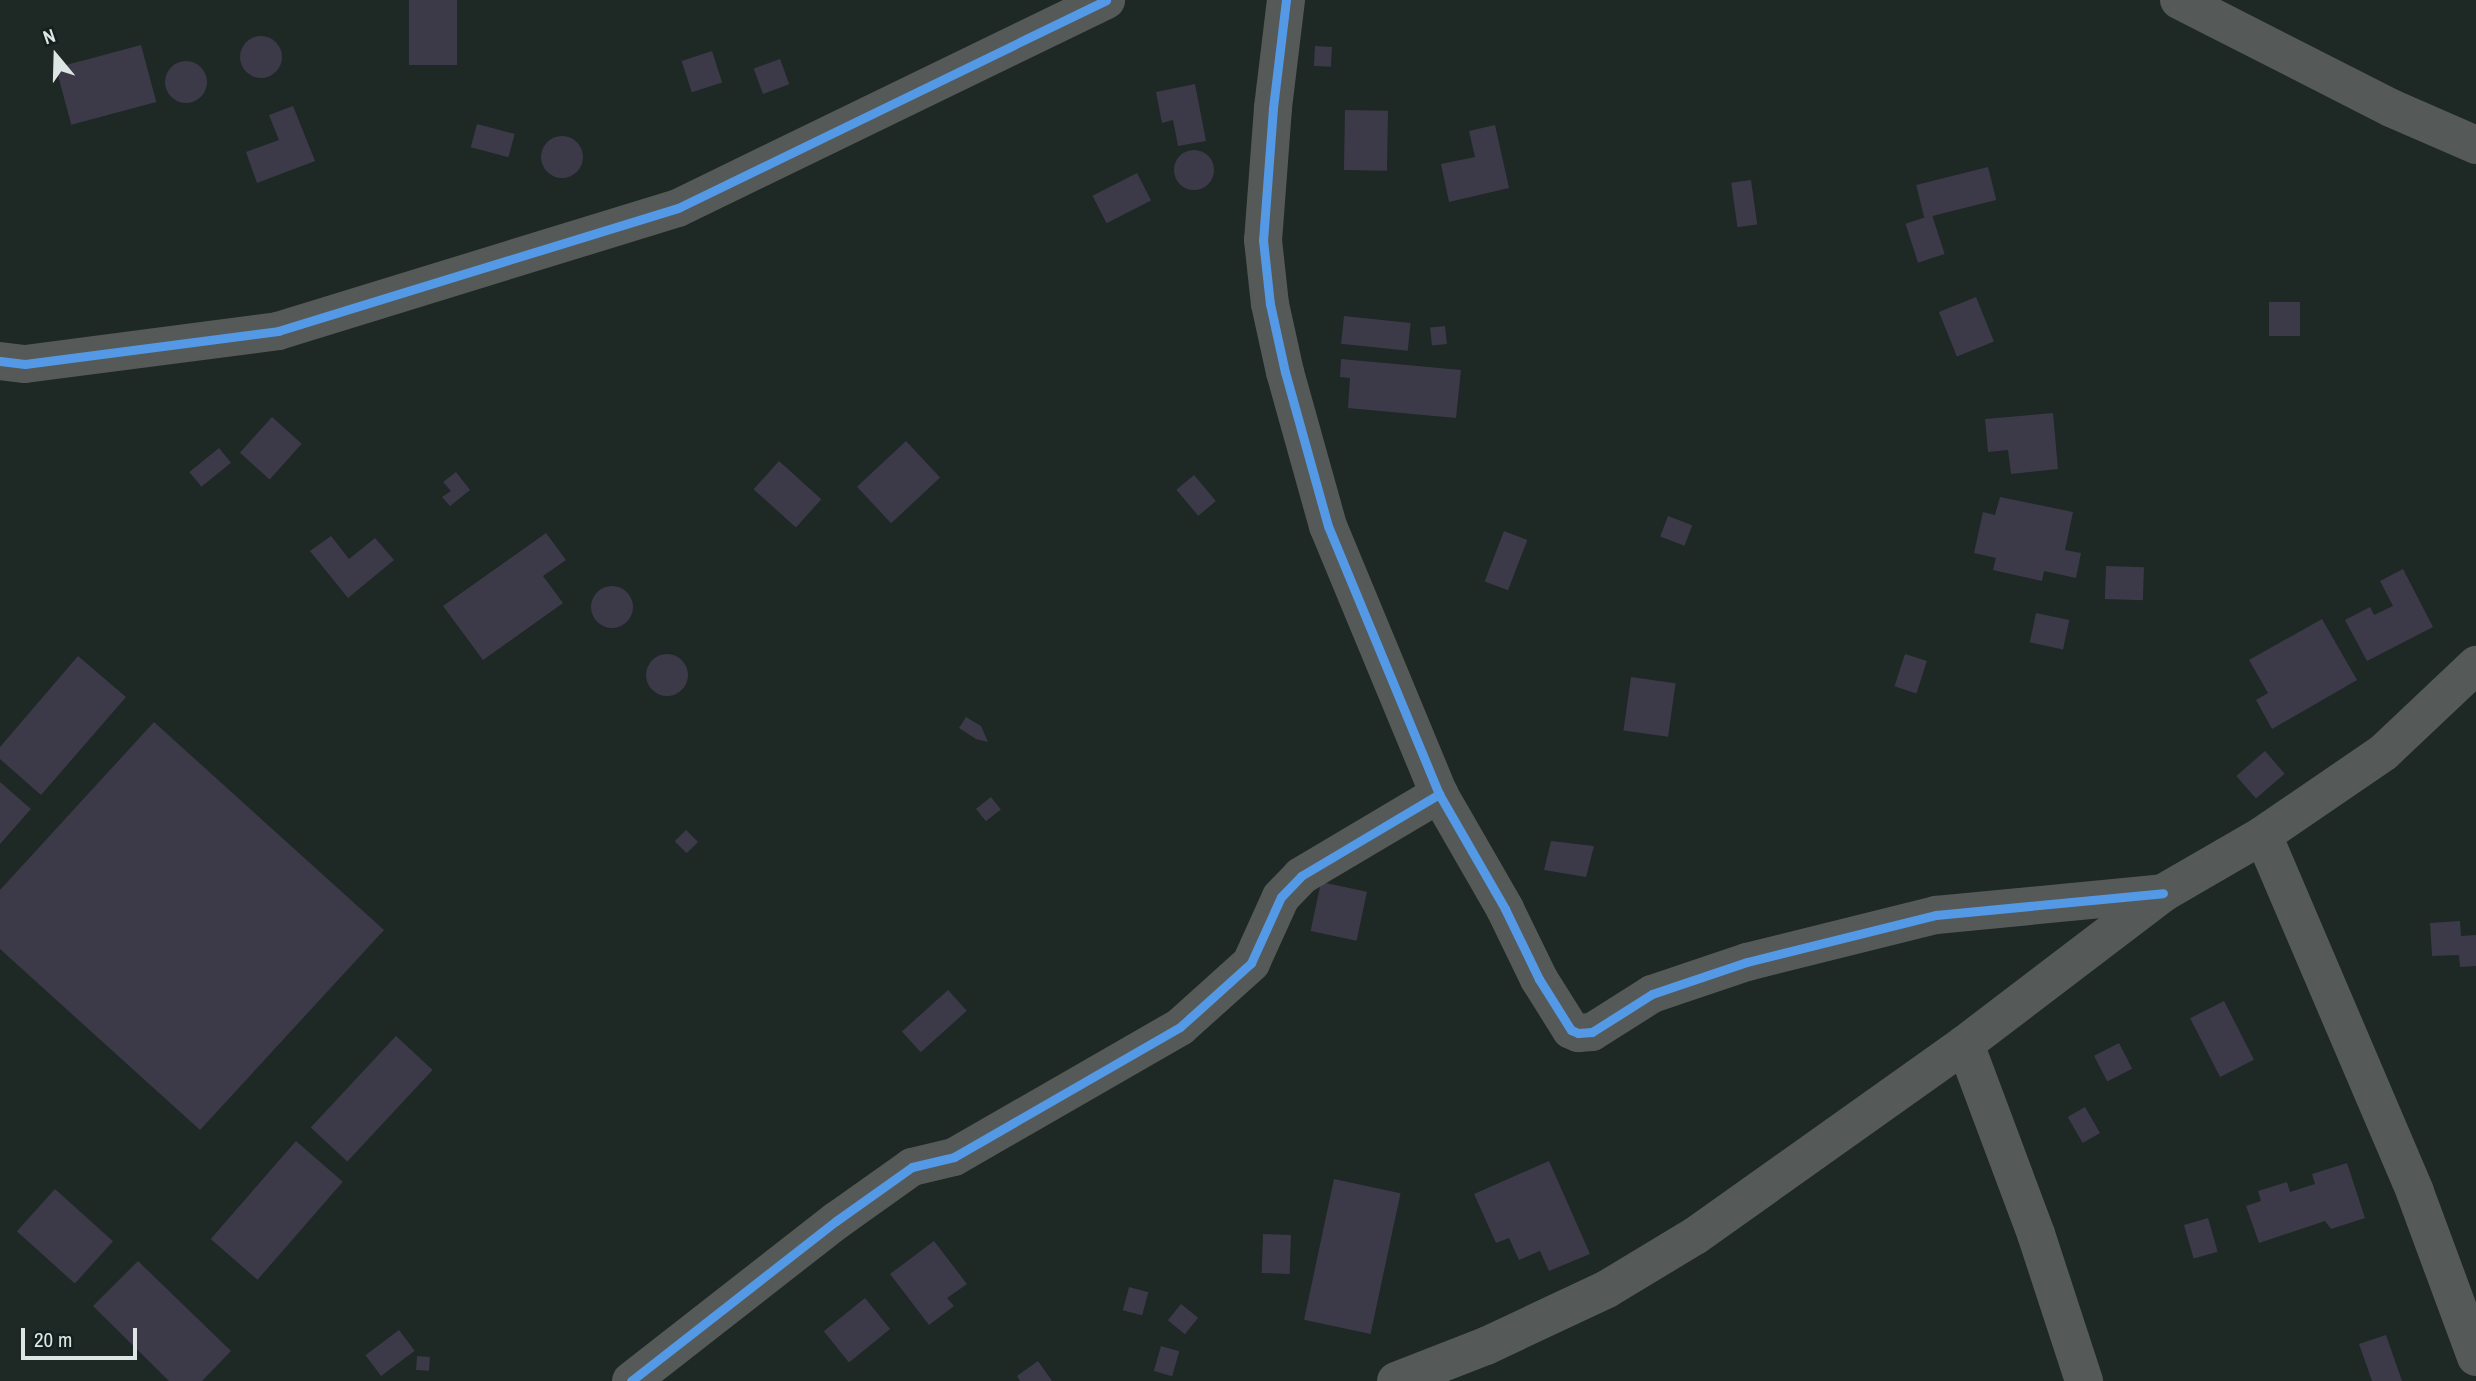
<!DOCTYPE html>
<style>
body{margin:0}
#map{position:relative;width:2476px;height:1381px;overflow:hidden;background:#1e2825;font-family:"Archivo Narrow",sans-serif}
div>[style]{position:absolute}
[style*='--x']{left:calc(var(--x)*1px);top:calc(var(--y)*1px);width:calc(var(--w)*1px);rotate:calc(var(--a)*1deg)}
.building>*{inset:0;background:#3c3a48;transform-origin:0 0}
.round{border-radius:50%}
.minor>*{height:38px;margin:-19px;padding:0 19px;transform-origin:19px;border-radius:19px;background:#555958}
.cycleway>*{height:9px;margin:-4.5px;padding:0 4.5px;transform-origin:4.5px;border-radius:4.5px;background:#5399e6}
span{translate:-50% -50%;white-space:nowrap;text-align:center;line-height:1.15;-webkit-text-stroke:7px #12211e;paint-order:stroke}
.north{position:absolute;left:21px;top:21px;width:70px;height:70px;-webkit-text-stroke:5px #12211e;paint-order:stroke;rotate:341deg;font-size:19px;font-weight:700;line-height:28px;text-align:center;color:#dde6e4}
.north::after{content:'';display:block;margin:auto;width:24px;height:32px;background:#dde6e4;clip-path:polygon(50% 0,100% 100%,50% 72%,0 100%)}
.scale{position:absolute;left:21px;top:1328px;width:116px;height:32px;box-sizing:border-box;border:4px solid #dde6e4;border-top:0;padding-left:9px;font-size:21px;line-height:24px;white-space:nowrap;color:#dde6e4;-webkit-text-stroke:5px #12211e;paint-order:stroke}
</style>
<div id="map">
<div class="building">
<i style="left:409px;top:0;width:48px;height:65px"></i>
<i class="round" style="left:240px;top:36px;width:42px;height:42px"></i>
<i style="left:141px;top:45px;width:59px;height:88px;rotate:75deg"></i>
<i style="left:1315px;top:46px;width:17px;height:20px;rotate:3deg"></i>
<i style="left:712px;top:51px;width:33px;height:32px;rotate:72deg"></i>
<i style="left:780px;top:59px;width:27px;height:28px;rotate:70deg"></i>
<i class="round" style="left:165px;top:61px;width:42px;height:42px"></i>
<i style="clip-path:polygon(1195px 84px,1206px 141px,1178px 146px,1173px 120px,1162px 123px,1156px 92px)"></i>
<i style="clip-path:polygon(293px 106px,315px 161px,257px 183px,246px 152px,279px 140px,269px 115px)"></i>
<i style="left:1345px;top:110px;width:43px;height:60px;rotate:1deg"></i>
<i style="left:477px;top:124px;width:39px;height:24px;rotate:15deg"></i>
<i style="clip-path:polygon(1495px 125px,1509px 188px,1449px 202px,1441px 164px,1475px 157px,1469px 131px)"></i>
<i class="round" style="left:541px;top:136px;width:42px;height:42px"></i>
<i class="round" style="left:1174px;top:150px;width:40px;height:40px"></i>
<i style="left:1988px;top:167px;width:34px;height:74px;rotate:76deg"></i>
<i style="left:1137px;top:173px;width:31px;height:50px;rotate:63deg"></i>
<i style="left:1751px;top:180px;width:45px;height:20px;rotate:82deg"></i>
<i style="left:1932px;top:215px;width:41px;height:28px;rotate:72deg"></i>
<i style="left:1976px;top:297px;width:48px;height:40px;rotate:68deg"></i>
<i style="left:2269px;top:302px;width:31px;height:34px"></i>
<i style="left:1344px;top:316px;width:67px;height:28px;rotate:6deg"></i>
<i style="left:1445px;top:326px;width:18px;height:15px;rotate:84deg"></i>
<i style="clip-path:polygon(1341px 359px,1461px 370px,1456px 418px,1348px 408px,1350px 378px,1340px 377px)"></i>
<i style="clip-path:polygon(2053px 413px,2058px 469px,2011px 474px,2008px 450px,1988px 452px,1985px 419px)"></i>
<i style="left:272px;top:417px;width:40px;height:48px;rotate:42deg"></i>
<i style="left:906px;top:441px;width:50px;height:67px;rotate:47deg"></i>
<i style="left:219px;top:448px;width:19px;height:38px;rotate:51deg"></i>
<i style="left:779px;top:461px;width:57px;height:38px;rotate:42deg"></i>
<i style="clip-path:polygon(456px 472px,470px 490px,450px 506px,442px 497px,451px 491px,443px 482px)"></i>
<i style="left:1194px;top:475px;width:34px;height:23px;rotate:50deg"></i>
<i style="clip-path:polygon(2000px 497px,2073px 512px,2065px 550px,2081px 553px,2076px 578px,2044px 571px,2042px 581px,1993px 570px,1996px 558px,1974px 553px,1983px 512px,1995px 515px)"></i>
<i style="left:1668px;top:516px;width:26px;height:22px;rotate:21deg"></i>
<i style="left:1504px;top:531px;width:25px;height:54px;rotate:21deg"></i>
<i style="clip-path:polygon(546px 533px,566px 560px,543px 576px,563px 603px,483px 660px,443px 606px)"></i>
<i style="clip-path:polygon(331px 536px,349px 559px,375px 538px,394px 560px,348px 598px,310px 551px)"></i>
<i style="left:2106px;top:566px;width:38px;height:33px;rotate:2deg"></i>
<i style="clip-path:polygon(2403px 569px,2433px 627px,2367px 661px,2345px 620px,2370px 607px,2374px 615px,2393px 606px,2380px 581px)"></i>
<i class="round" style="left:591px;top:586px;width:42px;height:42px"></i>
<i style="left:2036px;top:613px;width:34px;height:30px;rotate:12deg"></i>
<i style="clip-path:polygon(2322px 619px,2357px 680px,2272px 729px,2256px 700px,2268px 693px,2249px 660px)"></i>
<i style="left:1905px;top:654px;width:23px;height:34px;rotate:18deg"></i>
<i class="round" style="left:646px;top:654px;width:42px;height:42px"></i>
<i style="clip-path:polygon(78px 656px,126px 697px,41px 795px,0 759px,0 747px)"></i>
<i style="left:1631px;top:677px;width:45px;height:54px;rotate:8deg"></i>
<i style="clip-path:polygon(966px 717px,981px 726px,988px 742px,976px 739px,959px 728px)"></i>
<i style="clip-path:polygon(154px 722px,384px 930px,200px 1130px,0 949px,0 890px)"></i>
<i style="left:2265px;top:751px;width:30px;height:38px;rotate:49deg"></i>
<i style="clip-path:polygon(0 782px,31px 809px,0 844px)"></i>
<i style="left:991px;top:797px;width:16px;height:19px;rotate:52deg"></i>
<i style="left:686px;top:830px;width:17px;height:16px;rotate:45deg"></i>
<i style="clip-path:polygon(1551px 841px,1594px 846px,1586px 877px,1544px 870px)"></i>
<i style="left:1321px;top:882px;width:47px;height:50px;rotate:12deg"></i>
<i style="clip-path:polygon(2460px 921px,2461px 936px,2476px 935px,2476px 966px,2460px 967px,2459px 955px,2432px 956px,2430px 923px)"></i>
<i style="left:948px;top:990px;width:28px;height:62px;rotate:48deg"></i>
<i style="left:2224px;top:1001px;width:66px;height:38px;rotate:63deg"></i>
<i style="left:396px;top:1036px;width:50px;height:125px;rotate:43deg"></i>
<i style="left:2119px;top:1043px;width:29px;height:28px;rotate:63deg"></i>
<i style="left:2085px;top:1107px;width:30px;height:20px;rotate:60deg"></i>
<i style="left:296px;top:1141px;width:62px;height:130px;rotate:41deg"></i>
<i style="clip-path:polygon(1549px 1161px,1590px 1254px,1549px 1271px,1540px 1251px,1519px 1260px,1509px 1238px,1496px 1243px,1474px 1194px)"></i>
<i style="clip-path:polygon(2347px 1163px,2365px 1218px,2331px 1229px,2325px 1221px,2259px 1243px,2246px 1206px,2261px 1201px,2258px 1191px,2287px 1182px,2290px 1192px,2315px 1184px,2312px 1174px)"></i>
<i style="left:1334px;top:1179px;width:68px;height:144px;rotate:12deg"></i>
<i style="left:55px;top:1189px;width:78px;height:57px;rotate:42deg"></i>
<i style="left:2208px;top:1218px;width:35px;height:25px;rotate:74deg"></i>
<i style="left:1263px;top:1234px;width:28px;height:39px;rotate:2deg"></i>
<i style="clip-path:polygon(934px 1241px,967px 1284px,947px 1298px,954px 1306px,929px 1325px,890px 1274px)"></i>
<i style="clip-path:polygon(138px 1261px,231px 1351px,202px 1381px,169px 1381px,93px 1306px)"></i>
<i style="left:1129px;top:1287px;width:20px;height:24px;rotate:15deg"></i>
<i style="left:865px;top:1298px;width:40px;height:53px;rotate:51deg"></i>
<i style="left:1181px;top:1304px;width:22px;height:21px;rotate:39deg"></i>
<i style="left:399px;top:1330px;width:26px;height:42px;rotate:53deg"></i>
<i style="clip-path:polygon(2386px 1335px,2402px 1381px,2372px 1381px,2359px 1344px)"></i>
<i style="left:1161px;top:1346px;width:19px;height:26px;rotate:16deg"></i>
<i style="left:417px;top:1356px;width:13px;height:14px;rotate:4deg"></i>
<i style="clip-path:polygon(1038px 1361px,1052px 1381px,1020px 1381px,1017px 1376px)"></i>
</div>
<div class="minor">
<i style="--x:1286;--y:0;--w:109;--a:96.9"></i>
<i style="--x:1273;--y:108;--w:132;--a:94.3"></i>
<i style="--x:1263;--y:240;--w:64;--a:83.8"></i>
<i style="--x:1270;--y:304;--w:70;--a:77.6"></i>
<i style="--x:1285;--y:372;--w:160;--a:74.4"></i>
<i style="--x:1328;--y:526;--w:290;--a:67.5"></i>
<i style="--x:1439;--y:794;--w:133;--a:60.1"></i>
<i style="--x:1505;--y:909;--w:78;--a:64.1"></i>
<i style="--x:1539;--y:979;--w:60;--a:57.9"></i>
<i style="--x:1571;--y:1030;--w:8;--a:23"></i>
<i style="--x:1578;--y:1033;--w:14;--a:-4"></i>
<i style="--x:1592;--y:1032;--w:71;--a:-32.3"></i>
<i style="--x:1652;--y:994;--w:100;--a:-18.6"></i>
<i style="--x:1747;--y:962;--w:195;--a:-14"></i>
<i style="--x:1936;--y:915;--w:228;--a:-5.5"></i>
<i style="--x:2179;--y:0;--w:238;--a:27"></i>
<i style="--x:2391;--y:108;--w:93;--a:23.5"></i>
<i style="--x:0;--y:361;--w:25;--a:7"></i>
<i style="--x:25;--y:364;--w:255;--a:-7.4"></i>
<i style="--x:278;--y:331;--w:418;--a:-17.1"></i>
<i style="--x:678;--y:208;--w:476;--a:-25.9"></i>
<i style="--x:2263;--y:835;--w:388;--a:66.9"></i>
<i style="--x:2415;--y:1192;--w:176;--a:69.7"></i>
<i style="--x:1965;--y:1044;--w:203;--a:69.5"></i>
<i style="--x:2036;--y:1234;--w:155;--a:71.9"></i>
<i style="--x:631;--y:1381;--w:260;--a:-38"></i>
<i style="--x:836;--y:1221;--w:93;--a:-35.4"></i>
<i style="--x:912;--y:1167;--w:43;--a:-13.4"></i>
<i style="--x:954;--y:1157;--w:261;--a:-29.9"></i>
<i style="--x:1180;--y:1027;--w:96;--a:-42"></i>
<i style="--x:1251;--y:963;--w:72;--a:-65.6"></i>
<i style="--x:1281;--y:897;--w:29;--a:-46"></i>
<i style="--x:1301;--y:876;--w:161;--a:-30.7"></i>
<i style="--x:1396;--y:1381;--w:97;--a:-21.3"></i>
<i style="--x:1486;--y:1346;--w:134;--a:-25.2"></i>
<i style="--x:1607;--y:1289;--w:103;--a:-31.1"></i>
<i style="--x:1695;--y:1236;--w:331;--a:-35.4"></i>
<i style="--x:1965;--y:1044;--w:249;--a:-37.3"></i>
<i style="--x:2163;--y:893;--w:116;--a:-30.1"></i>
<i style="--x:2263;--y:835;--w:147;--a:-34.4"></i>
<i style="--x:2384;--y:752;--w:127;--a:-43.4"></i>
</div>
<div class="cycleway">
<i style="--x:1286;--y:0;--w:109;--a:96.9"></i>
<i style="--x:1273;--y:108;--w:132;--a:94.3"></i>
<i style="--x:1263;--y:240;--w:64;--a:83.8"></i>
<i style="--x:1270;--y:304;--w:70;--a:77.6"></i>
<i style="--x:1285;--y:372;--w:160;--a:74.4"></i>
<i style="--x:1328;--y:526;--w:290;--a:67.5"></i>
<i style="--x:1439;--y:794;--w:133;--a:60.1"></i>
<i style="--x:1505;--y:909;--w:78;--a:64.1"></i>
<i style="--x:1539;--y:979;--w:60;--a:57.9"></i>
<i style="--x:1571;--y:1030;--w:8;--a:23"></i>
<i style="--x:1578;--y:1033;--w:14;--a:-4"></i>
<i style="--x:1592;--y:1032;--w:71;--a:-32.3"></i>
<i style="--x:1652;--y:994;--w:100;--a:-18.6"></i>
<i style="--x:1747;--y:962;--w:195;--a:-14"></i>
<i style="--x:1936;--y:915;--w:228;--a:-5.5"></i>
<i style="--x:0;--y:361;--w:25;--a:7"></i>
<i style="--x:25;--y:364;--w:255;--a:-7.4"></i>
<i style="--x:278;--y:331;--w:418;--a:-17.1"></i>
<i style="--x:678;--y:208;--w:476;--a:-25.9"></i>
<i style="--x:631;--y:1381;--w:260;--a:-38"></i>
<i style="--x:836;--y:1221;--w:93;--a:-35.4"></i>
<i style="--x:912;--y:1167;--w:43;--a:-13.4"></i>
<i style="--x:954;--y:1157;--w:261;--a:-29.9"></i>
<i style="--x:1180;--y:1027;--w:96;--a:-42"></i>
<i style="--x:1251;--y:963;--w:72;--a:-65.6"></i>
<i style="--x:1281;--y:897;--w:29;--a:-46"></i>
<i style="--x:1301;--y:876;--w:161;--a:-30.7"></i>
</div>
<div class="north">N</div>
<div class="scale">20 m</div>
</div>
